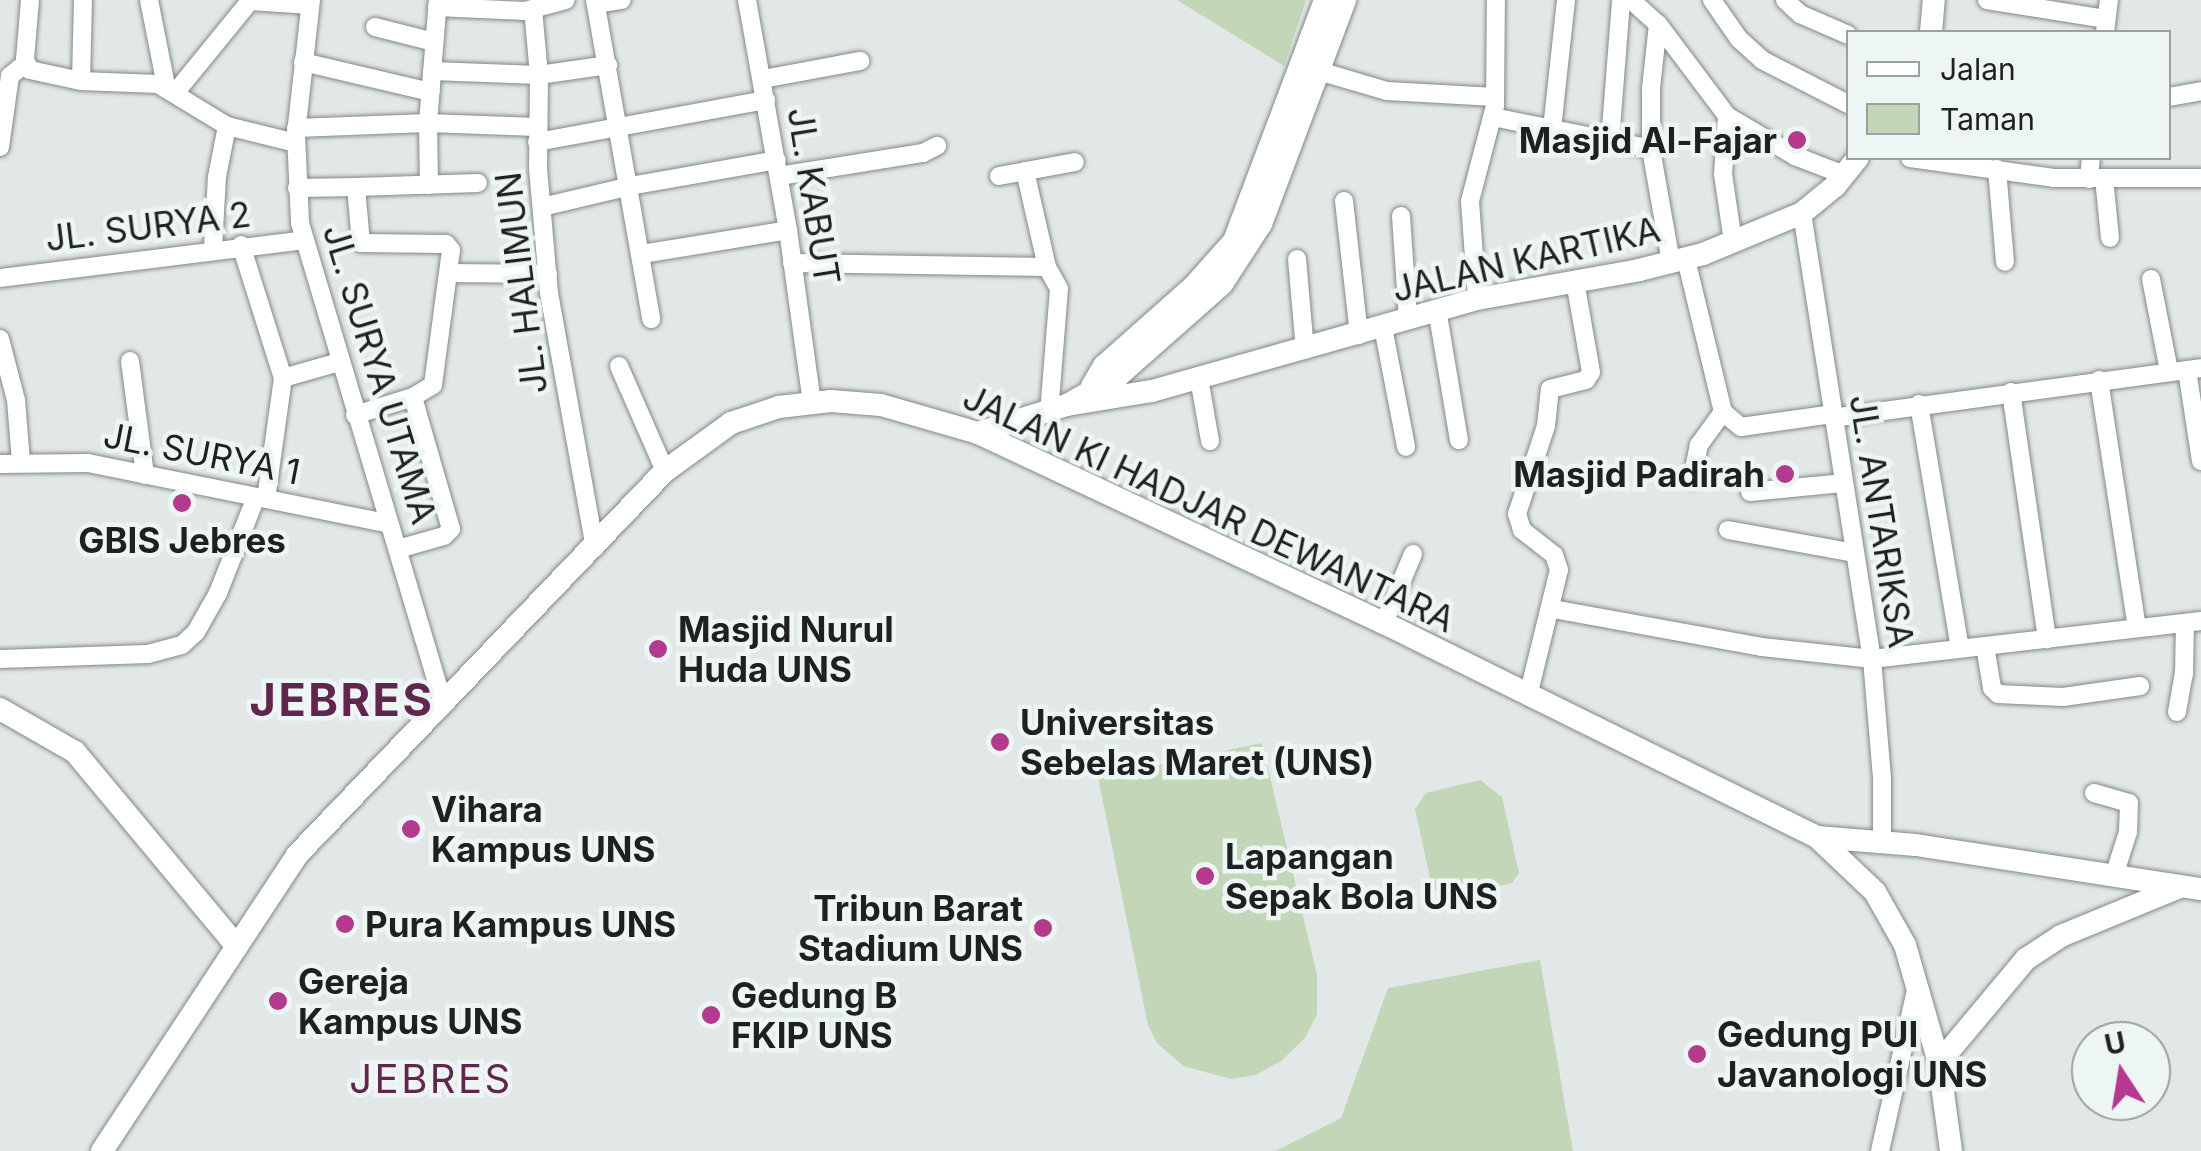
<!DOCTYPE html>
<style>
body{margin:0}
#map{position:relative;width:2201px;height:1151px;overflow:hidden;background:#e1e8e7;font-family:Inter,sans-serif}
div>[style]{position:absolute}
[style*='--x']{left:calc(var(--x)*1px);top:calc(var(--y)*1px);width:calc(var(--w)*1px);rotate:calc(var(--a)*1deg)}
.green>*{inset:0;background:#c3d6b8}
.roads{filter:drop-shadow(0 0 2px #838888) drop-shadow(0 0 2px #838888)}
.street>*{height:18px;margin:-9px;padding:0 9px;transform-origin:9px;border-radius:9px;background:#fff}
.secondary>*{height:22px;margin:-11px;padding:0 11px;transform-origin:11px;border-radius:11px;background:#fff}
.dots>*{width:28px;height:28px;translate:-50% -50%;box-sizing:border-box;border:5px solid #eef5f5;border-radius:50%}
span{translate:-50% -50%;white-space:nowrap;text-align:center;line-height:1.15;-webkit-text-stroke:9px #eef5f5;paint-order:stroke}
.poi-label{font-size:35px;color:#1f2121;font-weight:700}
.right{translate:-100% -50%;text-align:right}
.left{translate:0 -50%;text-align:left}
.street-label{font-size:35px;color:#1f2121}
.quarter-label{font-size:40px;color:#62264e;letter-spacing:2.5px}
.district-label{font-size:45px;color:#62264e;font-weight:700;letter-spacing:2.5px}
.legend{position:absolute;left:1846px;top:30px;width:325px;height:130px;box-sizing:border-box;background:#eef5f5;border:2px solid #9ba0a0;margin:0;padding:12px 18px;list-style:none;font-size:30px;color:#1f2121}
.legend li{display:flex;align-items:center;gap:20px;height:50px}
.legend b{width:50px;border:2px solid #9ba0a0}
.north{position:absolute;left:2071px;top:1021px;width:100px;height:100px;box-sizing:border-box;background:#eef5f5;border:2px solid #9ba0a0;border-radius:50%;rotate:348deg;font-size:28px;font-weight:700;line-height:40px;text-align:center;color:#1f2121}
.north::after{content:'';display:block;margin:auto;width:35px;height:45px;background:#b33a8d;clip-path:polygon(50% 0,100% 100%,50% 72%,0 100%)}
</style>
<div id="map">
<div class="green">
<i style="clip-path:polygon(1177px 0,1306px 0,1284px 66px)"></i>
<i style="clip-path:polygon(1262px 743px,1317px 975px,1317px 1014px,1305px 1038px,1281px 1061px,1256px 1075px,1231px 1079px,1183px 1066px,1157px 1043px,1148px 1025px,1098px 777px)"></i>
<i style="clip-path:polygon(1480px 780px,1502px 797px,1519px 873px,1512px 883px,1447px 897px,1432px 887px,1415px 809px,1426px 793px)"></i>
<i style="clip-path:polygon(1540px 960px,1573px 1151px,1275px 1151px,1341px 1118px,1388px 988px)"></i>
</div>
<div class="roads">
<div class="street">
<i style="--x:30;--y:0;--w:60;--a:94.8"></i>
<i style="--x:25;--y:60;--w:11;--a:63"></i>
<i style="--x:30;--y:70;--w:52;--a:12.2"></i>
<i style="--x:81;--y:81;--w:77;--a:2.2"></i>
<i style="--x:158;--y:84;--w:81;--a:31.3"></i>
<i style="--x:227;--y:126;--w:71;--a:13.8"></i>
<i style="--x:149;--y:0;--w:88;--a:78.8"></i>
<i style="--x:311;--y:0;--w:135;--a:96.4"></i>
<i style="--x:296;--y:134;--w:89;--a:87.4"></i>
<i style="--x:300;--y:223;--w:500;--a:73.4"></i>
<i style="--x:595;--y:0;--w:324;--a:80"></i>
<i style="--x:747;--y:0;--w:234;--a:79.9"></i>
<i style="--x:788;--y:230;--w:174;--a:82.1"></i>
<i style="--x:1631;--y:0;--w:36;--a:42"></i>
<i style="--x:1658;--y:24;--w:115;--a:53.1"></i>
<i style="--x:1727;--y:116;--w:79;--a:30.5"></i>
<i style="--x:1795;--y:156;--w:53;--a:21.2"></i>
<i style="--x:1712;--y:0;--w:47;--a:55.3"></i>
<i style="--x:1739;--y:39;--w:31;--a:42"></i>
<i style="--x:1762;--y:60;--w:97;--a:27.1"></i>
<i style="--x:1785;--y:0;--w:21;--a:43"></i>
<i style="--x:1800;--y:14;--w:52;--a:23.6"></i>
<i style="--x:1987;--y:0;--w:121;--a:9.1"></i>
<i style="--x:250;--y:1;--w:60;--a:3.8"></i>
<i style="--x:596;--y:4;--w:26;--a:-9"></i>
<i style="--x:437;--y:7;--w:88;--a:2.6"></i>
<i style="--x:525;--y:11;--w:42;--a:-15"></i>
<i style="--x:533;--y:9;--w:66;--a:84.8"></i>
<i style="--x:539;--y:75;--w:93;--a:90.6"></i>
<i style="--x:538;--y:168;--w:125;--a:85"></i>
<i style="--x:549;--y:293;--w:259;--a:79.8"></i>
<i style="--x:1658;--y:24;--w:64;--a:96.2"></i>
<i style="--x:1651;--y:88;--w:61;--a:90"></i>
<i style="--x:1651;--y:149;--w:116;--a:80"></i>
<i style="--x:375;--y:27;--w:61;--a:14.3"></i>
<i style="--x:2105;--y:32;--w:32;--a:-83"></i>
<i style="--x:303;--y:62;--w:131;--a:13.2"></i>
<i style="--x:432;--y:71;--w:107;--a:2.1"></i>
<i style="--x:539;--y:75;--w:70;--a:-8.2"></i>
<i style="--x:1319;--y:71;--w:71;--a:16.4"></i>
<i style="--x:1387;--y:91;--w:108;--a:3.2"></i>
<i style="--x:763;--y:79;--w:99;--a:-10.5"></i>
<i style="--x:81;--y:81;--w:81;--a:-88.6"></i>
<i style="--x:175;--y:93;--w:119;--a:-50.8"></i>
<i style="--x:2168;--y:97;--w:34;--a:-10"></i>
<i style="--x:1727;--y:116;--w:58;--a:93.9"></i>
<i style="--x:1723;--y:174;--w:69;--a:81.6"></i>
<i style="--x:1493;--y:117;--w:161;--a:11.4"></i>
<i style="--x:296;--y:128;--w:132;--a:-2.2"></i>
<i style="--x:428;--y:123;--w:109;--a:2.1"></i>
<i style="--x:1552;--y:129;--w:130;--a:-83.8"></i>
<i style="--x:1610;--y:141;--w:141;--a:-85.5"></i>
<i style="--x:537;--y:142;--w:233;--a:-10.4"></i>
<i style="--x:0;--y:147;--w:72;--a:-82"></i>
<i style="--x:10;--y:76;--w:19;--a:-39"></i>
<i style="--x:1910;--y:158;--w:145;--a:7.9"></i>
<i style="--x:2054;--y:178;--w:147;--a:0"></i>
<i style="--x:1997;--y:169;--w:93;--a:85.1"></i>
<i style="--x:1025;--y:171;--w:98;--a:77.1"></i>
<i style="--x:1047;--y:267;--w:25;--a:61"></i>
<i style="--x:1059;--y:289;--w:123;--a:94.6"></i>
<i style="--x:779;--y:176;--w:146;--a:-9.1"></i>
<i style="--x:923;--y:153;--w:16;--a:-27"></i>
<i style="--x:999;--y:176;--w:77;--a:-10.4"></i>
<i style="--x:2104;--y:178;--w:60;--a:84.3"></i>
<i style="--x:2089;--y:179;--w:21;--a:-85"></i>
<i style="--x:429;--y:185;--w:62;--a:-90.9"></i>
<i style="--x:428;--y:123;--w:123;--a:-85.4"></i>
<i style="--x:297;--y:188;--w:59;--a:-1"></i>
<i style="--x:1344;--y:201;--w:135;--a:83.6"></i>
<i style="--x:542;--y:207;--w:90;--a:-13.4"></i>
<i style="--x:630;--y:186;--w:149;--a:-10"></i>
<i style="--x:1802;--y:213;--w:451;--a:81.1"></i>
<i style="--x:1872;--y:659;--w:120;--a:85.2"></i>
<i style="--x:1882;--y:779;--w:62;--a:90"></i>
<i style="--x:1401;--y:216;--w:103;--a:86.1"></i>
<i style="--x:241;--y:245;--w:139;--a:72.5"></i>
<i style="--x:283;--y:378;--w:122;--a:98"></i>
<i style="--x:213;--y:248;--w:71;--a:-86.8"></i>
<i style="--x:217;--y:177;--w:52;--a:-78.9"></i>
<i style="--x:642;--y:254;--w:148;--a:-9.3"></i>
<i style="--x:1297;--y:259;--w:91;--a:85"></i>
<i style="--x:1686;--y:259;--w:157;--a:76.4"></i>
<i style="--x:792;--y:263;--w:255;--a:0.9"></i>
<i style="--x:449;--y:273;--w:99;--a:0.6"></i>
<i style="--x:0;--y:278;--w:306;--a:-7.1"></i>
<i style="--x:2151;--y:279;--w:94;--a:78.9"></i>
<i style="--x:1477;--y:299;--w:98;--a:-94.1"></i>
<i style="--x:1470;--y:201;--w:98;--a:-75.3"></i>
<i style="--x:1495;--y:106;--w:106;--a:-89.5"></i>
<i style="--x:1437;--y:309;--w:133;--a:80.5"></i>
<i style="--x:1383;--y:327;--w:122;--a:79.1"></i>
<i style="--x:0;--y:339;--w:63;--a:75.3"></i>
<i style="--x:16;--y:400;--w:62;--a:85.4"></i>
<i style="--x:130;--y:361;--w:115;--a:82.5"></i>
<i style="--x:619;--y:366;--w:115;--a:66.3"></i>
<i style="--x:2187;--y:370;--w:92;--a:81.3"></i>
<i style="--x:283;--y:378;--w:58;--a:-15.9"></i>
<i style="--x:1199;--y:378;--w:64;--a:80.1"></i>
<i style="--x:2099;--y:380;--w:251;--a:81.3"></i>
<i style="--x:2011;--y:392;--w:250;--a:81.7"></i>
<i style="--x:1919;--y:404;--w:248;--a:80.5"></i>
<i style="--x:1723;--y:412;--w:23;--a:40"></i>
<i style="--x:1741;--y:427;--w:92;--a:-8.1"></i>
<i style="--x:355;--y:415;--w:61;--a:-17.2"></i>
<i style="--x:413;--y:397;--w:23;--a:-31"></i>
<i style="--x:433;--y:385;--w:136;--a:-82.4"></i>
<i style="--x:451;--y:250;--w:8;--a:-130"></i>
<i style="--x:446;--y:244;--w:85;--a:-179.3"></i>
<i style="--x:361;--y:243;--w:56;--a:-95.1"></i>
<i style="--x:356;--y:187;--w:122;--a:-1.9"></i>
<i style="--x:1832;--y:418;--w:372;--a:-7.7"></i>
<i style="--x:0;--y:464;--w:88;--a:-0.7"></i>
<i style="--x:88;--y:463;--w:308;--a:11.4"></i>
<i style="--x:1692;--y:480;--w:36;--a:-79"></i>
<i style="--x:1699;--y:445;--w:41;--a:-54"></i>
<i style="--x:1750;--y:492;--w:93;--a:-5.5"></i>
<i style="--x:1728;--y:530;--w:128;--a:10.3"></i>
<i style="--x:398;--y:549;--w:48;--a:-15.8"></i>
<i style="--x:444;--y:536;--w:10;--a:-45"></i>
<i style="--x:451;--y:529;--w:137;--a:-106.1"></i>
<i style="--x:1553;--y:609;--w:212;--a:10.3"></i>
<i style="--x:1762;--y:647;--w:111;--a:6.2"></i>
<i style="--x:1872;--y:659;--w:331;--a:-6.6"></i>
<i style="--x:1384;--y:623;--w:75;--a:-67.2"></i>
<i style="--x:1985;--y:646;--w:43;--a:80.5"></i>
<i style="--x:1992;--y:688;--w:8;--a:45"></i>
<i style="--x:1998;--y:694;--w:65;--a:2.6"></i>
<i style="--x:2063;--y:697;--w:78;--a:-8.1"></i>
<i style="--x:0;--y:659;--w:148;--a:-1.9"></i>
<i style="--x:148;--y:654;--w:35;--a:-15"></i>
<i style="--x:182;--y:645;--w:19;--a:-43"></i>
<i style="--x:196;--y:632;--w:45;--a:-60.6"></i>
<i style="--x:218;--y:593;--w:103;--a:-68.4"></i>
<i style="--x:1528;--y:696;--w:130;--a:-76.2"></i>
<i style="--x:1559;--y:570;--w:16;--a:-108"></i>
<i style="--x:1554;--y:555;--w:41;--a:-142"></i>
<i style="--x:1522;--y:530;--w:17;--a:-107"></i>
<i style="--x:1517;--y:514;--w:93;--a:-71.8"></i>
<i style="--x:1546;--y:426;--w:37;--a:-84"></i>
<i style="--x:1550;--y:389;--w:37;--a:-14"></i>
<i style="--x:1586;--y:380;--w:9;--a:-58"></i>
<i style="--x:1591;--y:372;--w:92;--a:-100"></i>
<i style="--x:2177;--y:712;--w:39;--a:-80"></i>
<i style="--x:2184;--y:674;--w:51;--a:-88.9"></i>
<i style="--x:2094;--y:793;--w:36;--a:16"></i>
<i style="--x:2129;--y:803;--w:29;--a:92"></i>
<i style="--x:2128;--y:832;--w:46;--a:107.7"></i>
<i style="--x:1880;--y:1151;--w:165;--a:-77.4"></i>
</div>
<div class="secondary">
<i style="--x:1931;--y:32;--w:32;--a:-85"></i>
<i style="--x:1092;--y:386;--w:23;--a:-59"></i>
<i style="--x:1104;--y:366;--w:119;--a:-41.6"></i>
<i style="--x:1193;--y:287;--w:62;--a:-48.3"></i>
<i style="--x:1234;--y:241;--w:258;--a:-69.3"></i>
<i style="--x:1067;--y:405;--w:86;--a:-9.4"></i>
<i style="--x:1152;--y:391;--w:338;--a:-15.8"></i>
<i style="--x:1477;--y:299;--w:165;--a:-10.1"></i>
<i style="--x:1639;--y:270;--w:66;--a:-14"></i>
<i style="--x:1703;--y:254;--w:107;--a:-22.5"></i>
<i style="--x:1802;--y:213;--w:43;--a:-39.3"></i>
<i style="--x:1835;--y:186;--w:36;--a:-51"></i>
<i style="--x:978;--y:433;--w:93;--a:-17.5"></i>
<i style="--x:1067;--y:405;--w:59;--a:-29.6"></i>
<i style="--x:1118;--y:376;--w:139;--a:-41.5"></i>
<i style="--x:1222;--y:284;--w:72;--a:-57"></i>
<i style="--x:1261;--y:224;--w:239;--a:-69.4"></i>
<i style="--x:0;--y:709;--w:86;--a:29.8"></i>
<i style="--x:75;--y:752;--w:251;--a:50.2"></i>
<i style="--x:1817;--y:837;--w:99;--a:4.6"></i>
<i style="--x:1916;--y:845;--w:288;--a:8.8"></i>
<i style="--x:1939;--y:1063;--w:136;--a:-50.1"></i>
<i style="--x:2026;--y:959;--w:42;--a:-33.3"></i>
<i style="--x:2061;--y:936;--w:129;--a:-22.4"></i>
<i style="--x:102;--y:1151;--w:354;--a:-56.6"></i>
<i style="--x:297;--y:855;--w:532;--a:-46.22"></i>
<i style="--x:665;--y:471;--w:82;--a:-36"></i>
<i style="--x:731;--y:423;--w:51;--a:-18.4"></i>
<i style="--x:779;--y:407;--w:52;--a:-6.6"></i>
<i style="--x:831;--y:401;--w:50;--a:4.6"></i>
<i style="--x:881;--y:405;--w:101;--a:16.1"></i>
<i style="--x:978;--y:433;--w:448;--a:25.1"></i>
<i style="--x:1384;--y:623;--w:483;--a:26.3"></i>
<i style="--x:1817;--y:837;--w:80;--a:43.5"></i>
<i style="--x:1875;--y:892;--w:61;--a:60.5"></i>
<i style="--x:1905;--y:945;--w:123;--a:73.9"></i>
<i style="--x:1939;--y:1063;--w:89;--a:82.2"></i>
</div>
</div>
<div class="dots">
<i style="left:1797px;top:140px;background:#b33a8d"></i>
<i style="left:1785px;top:474px;background:#b33a8d"></i>
<i style="left:182px;top:503px;background:#b33a8d"></i>
<i style="left:658px;top:649px;background:#b33a8d"></i>
<i style="left:1000px;top:742px;background:#b33a8d"></i>
<i style="left:411px;top:829px;background:#b33a8d"></i>
<i style="left:1205px;top:876px;background:#b33a8d"></i>
<i style="left:345px;top:924px;background:#b33a8d"></i>
<i style="left:1043px;top:928px;background:#b33a8d"></i>
<i style="left:278px;top:1001px;background:#b33a8d"></i>
<i style="left:711px;top:1015px;background:#b33a8d"></i>
<i style="left:1697px;top:1054px;background:#b33a8d"></i>
</div>
<div class="poi-label">
<span class="right" style="left:1777px;top:140px">Masjid Al-Fajar</span>
<span class="right" style="left:1765px;top:474px">Masjid Padirah</span>
<span style="left:182px;top:540px">GBIS Jebres</span>
<span class="left" style="left:678px;top:649px">Masjid Nurul<br>Huda UNS</span>
<span class="left" style="left:1020px;top:742px">Universitas<br>Sebelas Maret (UNS)</span>
<span class="left" style="left:431px;top:829px">Vihara<br>Kampus UNS</span>
<span class="left" style="left:1225px;top:876px">Lapangan<br>Sepak Bola UNS</span>
<span class="right" style="left:1023px;top:928px">Tribun Barat<br>Stadium UNS</span>
<span class="left" style="left:365px;top:924px">Pura Kampus UNS</span>
<span class="left" style="left:298px;top:1001px">Gereja<br>Kampus UNS</span>
<span class="left" style="left:731px;top:1015px">Gedung B<br>FKIP UNS</span>
<span class="left" style="left:1717px;top:1054px">Gedung PUI<br>Javanologi UNS</span>
</div>
<div class="street-label">
<span style="left:814px;top:196px;rotate:81deg">JL. KABUT</span>
<span style="left:148px;top:226px;rotate:-7deg">JL. SURYA 2</span>
<span style="left:1526px;top:259px;rotate:-13deg">JALAN KARTIKA</span>
<span style="left:521px;top:283px;rotate:-97deg">JL. HALIMUN</span>
<span style="left:380px;top:374px;rotate:73deg">JL. SURYA UTAMA</span>
<span style="left:202px;top:453px;rotate:11deg">JL. SURYA 1</span>
<span style="left:1209px;top:508px;rotate:25deg">JALAN KI HADJAR DEWANTARA</span>
<span style="left:1882px;top:521px;rotate:81deg">JL. ANTARIKSA</span>
</div>
<div class="quarter-label">
<span style="left:431px;top:1079px">JEBRES</span>
</div>
<div class="district-label">
<span style="left:342px;top:700px">JEBRES</span>
</div>
<ul class="legend">
<li><b style="height:12px;background:#fff"></b>Jalan</li>
<li><b style="height:28px;background:#c3d6b8"></b>Taman</li>
</ul>
<div class="north">U</div>
</div>
